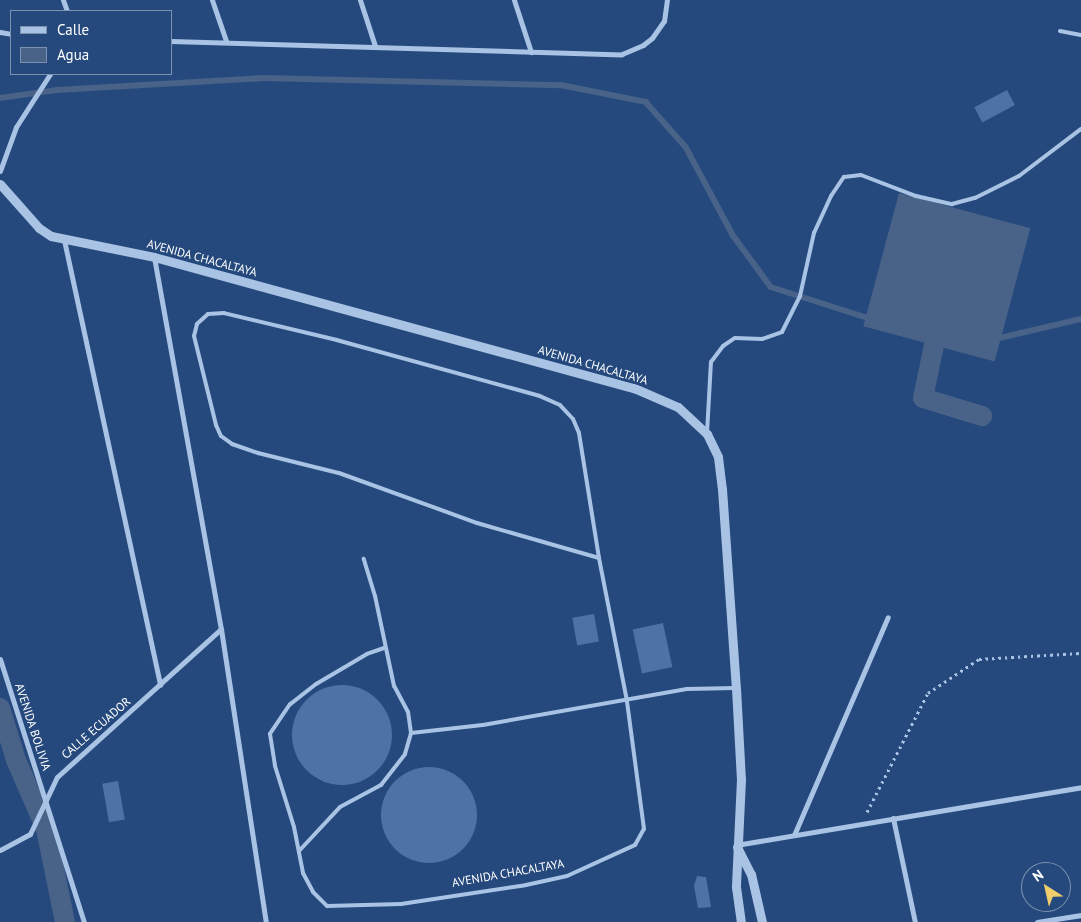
<!DOCTYPE html>
<style>
body{margin:0}
#map{position:relative;width:1081px;height:922px;overflow:hidden;background:#25497d;font-family:"PT Sans",sans-serif}
div>[style]{position:absolute}
[style*='--x']{left:calc(var(--x)*1px);top:calc(var(--y)*1px);width:calc(var(--w)*1px);rotate:calc(var(--a)*1deg)}
.water>*{inset:0;background:#486288;transform-origin:0 0}
.stream>*{height:5.5px;margin:-2.75px;padding:0 2.75px;transform-origin:2.75px;border-radius:2.75px;background:#486288}
.canal>*{height:20px;margin:-10px;padding:0 10px;transform-origin:10px;border-radius:10px;background:#486288}
.building>*{inset:0;background:#4d72a5;transform-origin:0 0}
.round{border-radius:50%}
.path>*{height:3px;margin-top:-1.5px;transform-origin:0;background:repeating-linear-gradient(90deg,#a9c3e5 0 2.5px,transparent 0 6.5px)}
.service>*{height:4px;margin:-2px;padding:0 2px;transform-origin:2px;border-radius:2px;background:#a9c3e5}
.minor>*{height:5px;margin:-2.5px;padding:0 2.5px;transform-origin:2.5px;border-radius:2.5px;background:#a9c3e5}
.tertiary>*{height:9px;margin:-4.5px;padding:0 4.5px;transform-origin:4.5px;border-radius:4.5px;background:#a9c3e5}
span{translate:-50% -50%;white-space:nowrap;text-align:center;line-height:1.15;-webkit-text-stroke:5px #25497d;paint-order:stroke}
.street-label{font-size:12px;color:#fff}
.legend{position:absolute;left:10px;top:10px;width:162px;height:65px;box-sizing:border-box;background:#25497d;border:1px solid #7c92b1;margin:0;padding:6px 9px;list-style:none;font-size:15px;color:#fff}
.legend li{display:flex;align-items:center;gap:10px;height:25px}
.legend b{width:25px;border:1px solid #7c92b1}
.north{position:absolute;left:1021px;top:862px;width:50px;height:50px;box-sizing:border-box;background:#25497d;border:1px solid #7c92b1;border-radius:50%;rotate:325deg;font-size:14px;font-weight:700;line-height:20px;text-align:center;color:#fff}
.north::after{content:'';display:block;margin:auto;width:18px;height:22px;background:#efcd6d;clip-path:polygon(50% 0,100% 100%,50% 72%,0 100%)}
</style>
<div id="map">
<div class="water">
<i style="left:899px;top:193px;width:136px;height:138px;rotate:15deg"></i>
</div>
<div class="stream">
<i style="--x:0;--y:98;--w:58;--a:-8"></i>
<i style="--x:57;--y:90;--w:207;--a:-3.3"></i>
<i style="--x:264;--y:78;--w:297;--a:1.4"></i>
<i style="--x:561;--y:85;--w:87;--a:11.3"></i>
<i style="--x:646;--y:102;--w:60;--a:48.4"></i>
<i style="--x:686;--y:147;--w:100;--a:61.9"></i>
<i style="--x:733;--y:235;--w:64;--a:53.8"></i>
<i style="--x:771;--y:287;--w:99;--a:17.7"></i>
<i style="--x:1000;--y:338;--w:83;--a:-13.2"></i>
</div>
<div class="canal">
<i style="--x:934;--y:345;--w:54;--a:101.7"></i>
<i style="--x:923;--y:398;--w:62;--a:17"></i>
<i style="--x:0;--y:708;--w:54;--a:72.9"></i>
<i style="--x:16;--y:760;--w:75;--a:66.5"></i>
<i style="--x:46;--y:829;--w:95;--a:78.5"></i>
</div>
<div class="building">
<i style="left:1007px;top:90px;width:17px;height:37px;rotate:62deg"></i>
<i style="left:594px;top:614px;width:28px;height:22px;rotate:80deg"></i>
<i style="left:663px;top:623px;width:45px;height:31px;rotate:78deg"></i>
<i class="round" style="left:292px;top:685px;width:100px;height:100px"></i>
<i class="round" style="left:381px;top:767px;width:96px;height:96px"></i>
<i style="left:118px;top:781px;width:39px;height:16px;rotate:80deg"></i>
<i style="clip-path:polygon(697px 876px,706px 877px,711px 907px,698px 908px,694px 886px)"></i>
</div>
<div class="path">
<i style="--x:867;--y:812;--w:134;--a:-62.9"></i>
<i style="--x:928;--y:693;--w:61;--a:-33.7"></i>
<i style="--x:979;--y:659;--w:102;--a:-3.4"></i>
</div>
<div class="service">
<i style="--x:1060;--y:31;--w:21;--a:11"></i>
<i style="--x:707;--y:433;--w:71;--a:-86.8"></i>
<i style="--x:711;--y:362;--w:20;--a:-53"></i>
<i style="--x:723;--y:346;--w:14;--a:-34"></i>
<i style="--x:735;--y:338;--w:27;--a:2"></i>
<i style="--x:762;--y:339;--w:21;--a:-19"></i>
<i style="--x:782;--y:332;--w:40;--a:-63.4"></i>
<i style="--x:800;--y:296;--w:65;--a:-77.5"></i>
<i style="--x:814;--y:233;--w:41;--a:-65.3"></i>
<i style="--x:831;--y:196;--w:23;--a:-56"></i>
<i style="--x:844;--y:177;--w:17;--a:-7"></i>
<i style="--x:861;--y:175;--w:59;--a:20.9"></i>
<i style="--x:916;--y:196;--w:37;--a:13"></i>
<i style="--x:952;--y:204;--w:24;--a:-15"></i>
<i style="--x:975;--y:198;--w:49;--a:-26.6"></i>
<i style="--x:1019;--y:176;--w:78;--a:-37.2"></i>
<i style="--x:384;--y:648;--w:18;--a:161"></i>
<i style="--x:367;--y:654;--w:59;--a:149.5"></i>
<i style="--x:316;--y:684;--w:33;--a:142"></i>
<i style="--x:290;--y:704;--w:36;--a:124"></i>
<i style="--x:270;--y:734;--w:32;--a:81"></i>
<i style="--x:275;--y:766;--w:64;--a:72.7"></i>
<i style="--x:294;--y:827;--w:47;--a:78.9"></i>
<i style="--x:303;--y:873;--w:21;--a:62"></i>
<i style="--x:313;--y:892;--w:20;--a:45"></i>
<i style="--x:327;--y:906;--w:74;--a:-1.5"></i>
<i style="--x:401;--y:904;--w:126;--a:-8.6"></i>
<i style="--x:526;--y:885;--w:42;--a:-12.4"></i>
<i style="--x:567;--y:876;--w:75;--a:-24.5"></i>
<i style="--x:635;--y:845;--w:18;--a:-61"></i>
<i style="--x:644;--y:829;--w:129;--a:-97.6"></i>
<i style="--x:627;--y:701;--w:146;--a:-101.1"></i>
<i style="--x:599;--y:558;--w:127;--a:-99.1"></i>
<i style="--x:579;--y:433;--w:15;--a:-113"></i>
<i style="--x:573;--y:419;--w:19;--a:-133"></i>
<i style="--x:560;--y:405;--w:22;--a:-156"></i>
<i style="--x:540;--y:396;--w:211;--a:-164.6"></i>
<i style="--x:337;--y:340;--w:116;--a:-166.6"></i>
<i style="--x:224;--y:313;--w:16;--a:176"></i>
<i style="--x:208;--y:314;--w:15;--a:138"></i>
<i style="--x:197;--y:324;--w:12;--a:104"></i>
<i style="--x:194;--y:336;--w:92;--a:76.1"></i>
<i style="--x:216;--y:425;--w:12;--a:66"></i>
<i style="--x:221;--y:436;--w:14;--a:36"></i>
<i style="--x:232;--y:444;--w:28;--a:19"></i>
<i style="--x:258;--y:453;--w:83;--a:13.9"></i>
<i style="--x:339;--y:473;--w:147;--a:19.9"></i>
<i style="--x:477;--y:523;--w:127;--a:16"></i>
<i style="--x:411;--y:733;--w:72;--a:-6.3"></i>
<i style="--x:483;--y:725;--w:207;--a:-10"></i>
<i style="--x:687;--y:689;--w:48;--a:-1.2"></i>
<i style="--x:299;--y:851;--w:60;--a:-47"></i>
<i style="--x:340;--y:807;--w:47;--a:-28.2"></i>
<i style="--x:381;--y:785;--w:39;--a:-52"></i>
<i style="--x:405;--y:754;--w:22;--a:-74"></i>
<i style="--x:411;--y:733;--w:21;--a:-98"></i>
<i style="--x:408;--y:712;--w:30;--a:-118"></i>
<i style="--x:394;--y:686;--w:92;--a:-101.9"></i>
<i style="--x:375;--y:596;--w:39;--a:-107"></i>
</div>
<div class="minor">
<i style="--x:63;--y:0;--w:12;--a:70"></i>
<i style="--x:212;--y:0;--w:43;--a:71.1"></i>
<i style="--x:360;--y:0;--w:48;--a:71.9"></i>
<i style="--x:514;--y:0;--w:55;--a:71.9"></i>
<i style="--x:0;--y:32;--w:11;--a:10"></i>
<i style="--x:171;--y:41;--w:451;--a:1.7"></i>
<i style="--x:622;--y:54;--w:23;--a:-23"></i>
<i style="--x:643;--y:45;--w:11;--a:-38"></i>
<i style="--x:652;--y:38;--w:21;--a:-55"></i>
<i style="--x:664;--y:21;--w:21;--a:-82"></i>
<i style="--x:0;--y:171;--w:47;--a:-70"></i>
<i style="--x:16;--y:127;--w:63;--a:-57.3"></i>
<i style="--x:64;--y:240;--w:455;--a:77.8"></i>
<i style="--x:154;--y:257;--w:378;--a:79.8"></i>
<i style="--x:221;--y:629;--w:296;--a:81.3"></i>
<i style="--x:0;--y:659;--w:276;--a:72.3"></i>
<i style="--x:893;--y:818;--w:106;--a:78.1"></i>
<i style="--x:794;--y:835;--w:237;--a:-66.7"></i>
<i style="--x:736;--y:845;--w:350;--a:-9.5"></i>
<i style="--x:0;--y:850;--w:34;--a:-28"></i>
<i style="--x:30;--y:834;--w:63;--a:-64.7"></i>
<i style="--x:57;--y:777;--w:221;--a:-42.1"></i>
<i style="--x:1037;--y:922;--w:45;--a:-9"></i>
</div>
<div class="tertiary">
<i style="--x:0;--y:184;--w:59;--a:48.4"></i>
<i style="--x:39;--y:228;--w:14;--a:34"></i>
<i style="--x:51;--y:236;--w:105;--a:11.5"></i>
<i style="--x:154;--y:257;--w:498;--a:15.3"></i>
<i style="--x:634;--y:388;--w:48;--a:23.4"></i>
<i style="--x:678;--y:407;--w:40;--a:43"></i>
<i style="--x:707;--y:434;--w:25;--a:64"></i>
<i style="--x:718;--y:457;--w:32;--a:83"></i>
<i style="--x:722;--y:489;--w:199;--a:86"></i>
<i style="--x:736;--y:688;--w:91;--a:86.9"></i>
<i style="--x:741;--y:779;--w:108;--a:92.7"></i>
<i style="--x:736;--y:887;--w:35;--a:82"></i>
<i style="--x:737;--y:847;--w:30;--a:63"></i>
<i style="--x:751;--y:874;--w:49;--a:77.1"></i>
</div>
<div class="street-label">
<span style="left:202px;top:258px;rotate:15deg">AVENIDA CHACALTAYA</span>
<span style="left:593px;top:365px;rotate:16deg">AVENIDA CHACALTAYA</span>
<span style="left:33px;top:727px;rotate:72deg">AVENIDA BOLIVIA</span>
<span style="left:96px;top:728px;rotate:-41deg">CALLE ECUADOR</span>
<span style="left:508px;top:873px;rotate:-10deg">AVENIDA CHACALTAYA</span>
</div>
<ul class="legend">
<li><b style="height:6px;background:#a9c3e5"></b>Calle</li>
<li><b style="height:14px;background:#486288"></b>Agua</li>
</ul>
<div class="north">N</div>
</div>
